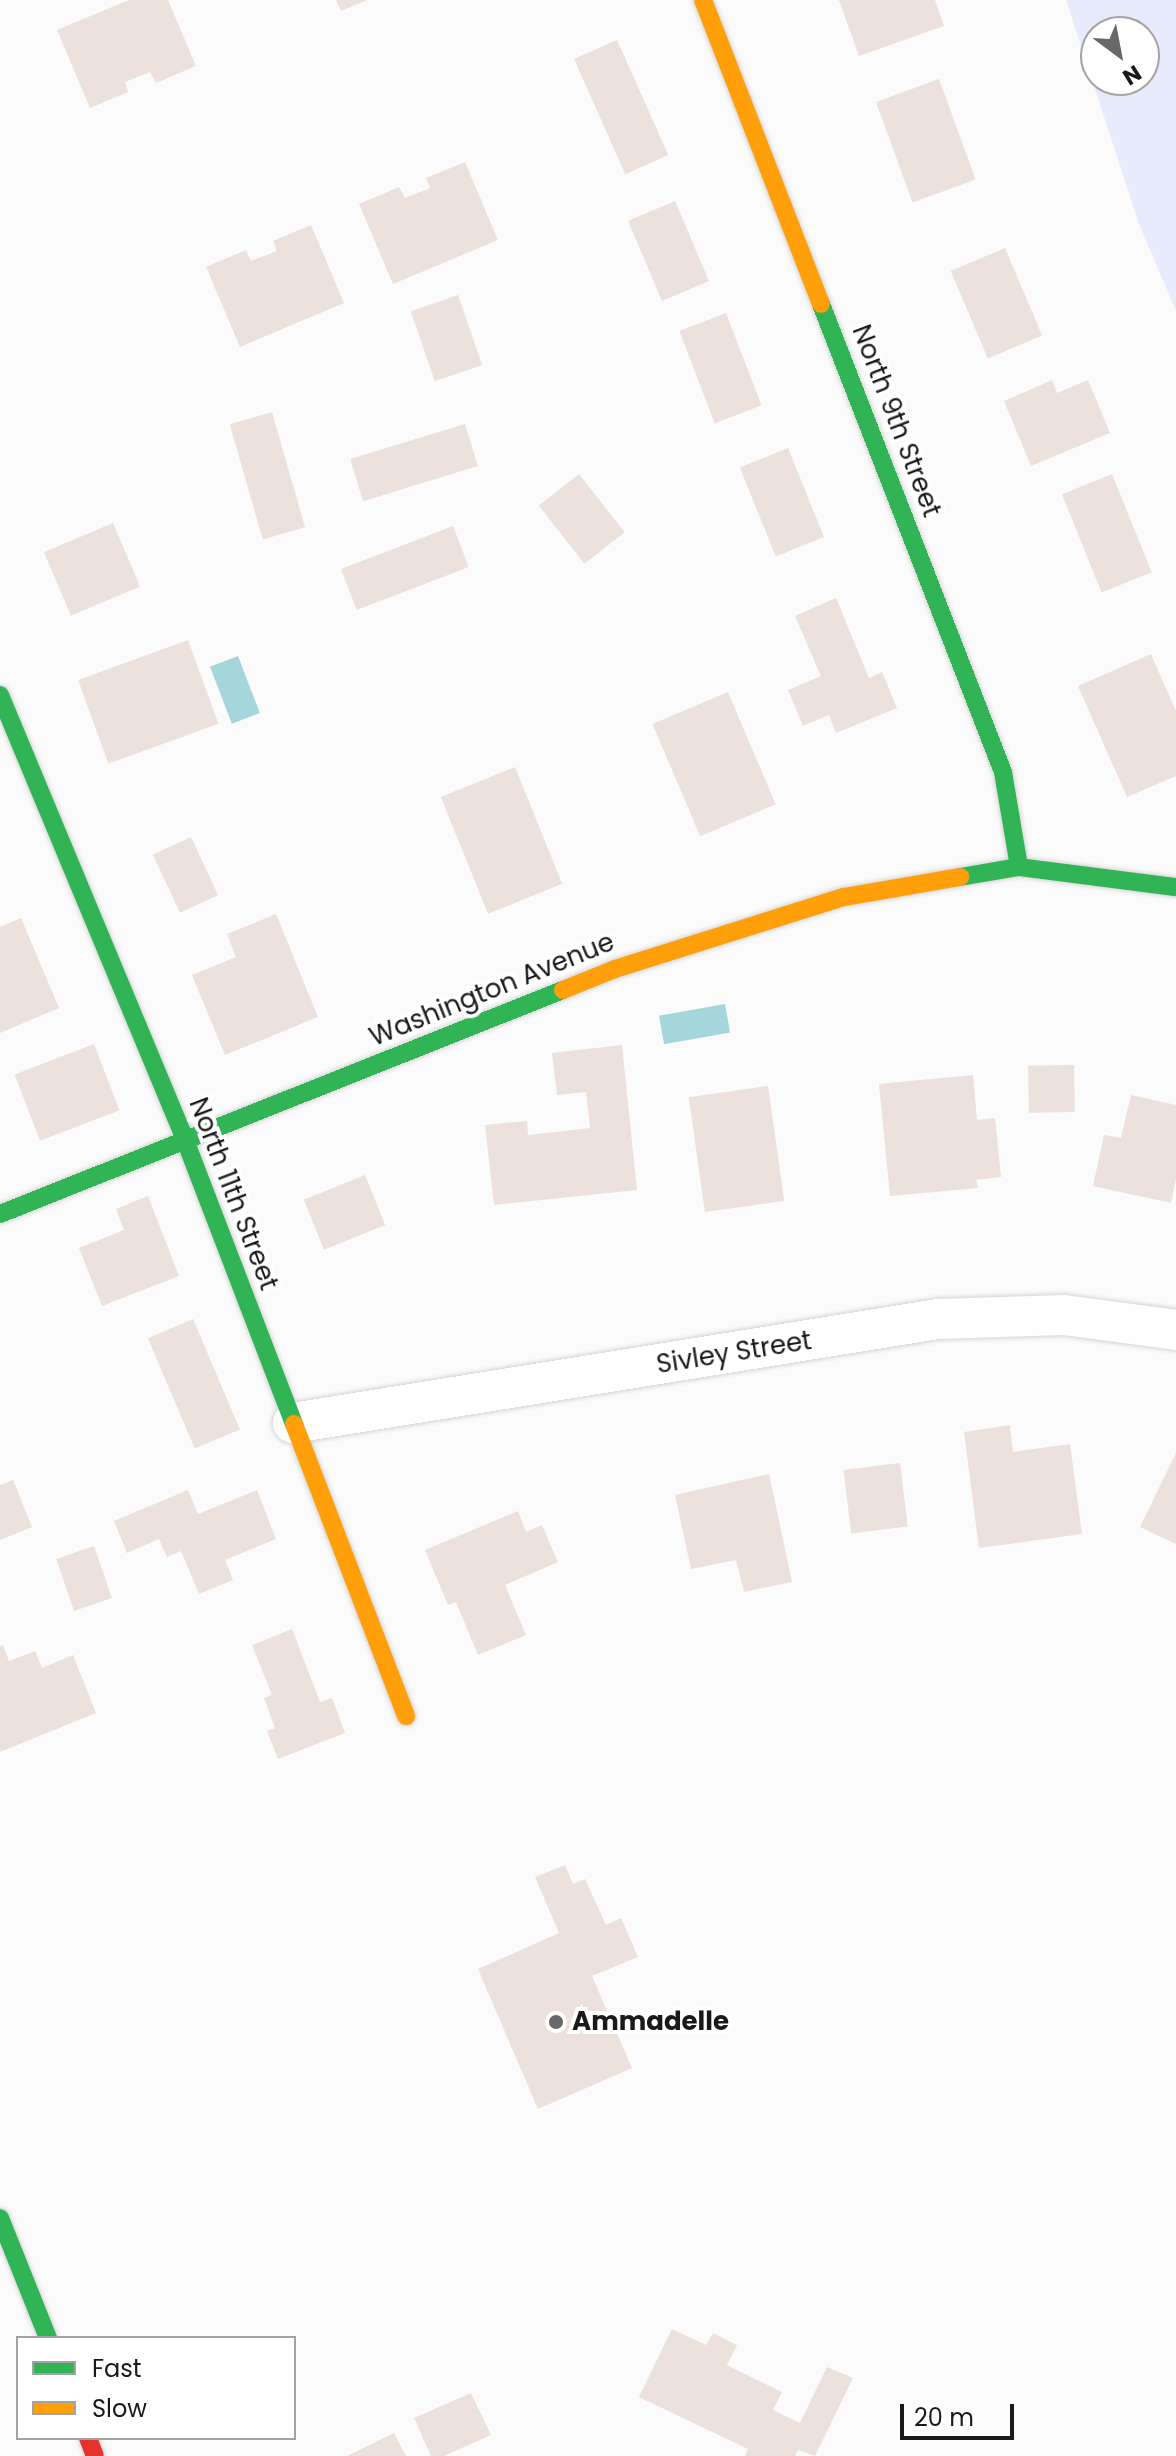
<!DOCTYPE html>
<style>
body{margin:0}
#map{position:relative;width:1176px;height:2456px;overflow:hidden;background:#fbfbfb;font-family:Poppins,sans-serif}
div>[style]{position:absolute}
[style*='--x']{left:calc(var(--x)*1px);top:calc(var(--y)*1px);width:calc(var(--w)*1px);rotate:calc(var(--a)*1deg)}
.green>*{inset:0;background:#e8ebfb}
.water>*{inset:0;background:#a4d6dc;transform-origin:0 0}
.building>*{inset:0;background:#ece1dd;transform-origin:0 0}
.roads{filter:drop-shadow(0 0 2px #d6d6d6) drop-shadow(0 0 2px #d6d6d6)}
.street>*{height:40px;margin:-20px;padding:0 20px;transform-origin:20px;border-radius:20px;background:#fefefe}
.fast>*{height:18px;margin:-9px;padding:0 9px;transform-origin:9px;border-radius:9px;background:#30b455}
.slow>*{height:18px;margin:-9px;padding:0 9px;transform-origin:9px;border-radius:9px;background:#ff9f0a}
.jam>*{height:18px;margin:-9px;padding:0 9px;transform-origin:9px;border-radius:9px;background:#e5322d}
.dots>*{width:22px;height:22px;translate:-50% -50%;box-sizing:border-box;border:4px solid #fff;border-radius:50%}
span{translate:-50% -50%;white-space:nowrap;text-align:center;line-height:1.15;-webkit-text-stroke:8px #fff;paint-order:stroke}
.street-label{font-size:26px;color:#191919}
.poi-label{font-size:26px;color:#191919;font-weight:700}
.left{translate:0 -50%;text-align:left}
.legend{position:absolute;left:16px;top:2336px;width:280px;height:104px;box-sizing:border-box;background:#fff;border:2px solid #a3a3a3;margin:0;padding:10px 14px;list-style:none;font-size:24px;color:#191919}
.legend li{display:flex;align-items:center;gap:16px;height:40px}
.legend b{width:40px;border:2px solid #a3a3a3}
.north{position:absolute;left:1080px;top:16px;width:80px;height:80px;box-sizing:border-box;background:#fff;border:2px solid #a3a3a3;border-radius:50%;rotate:148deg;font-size:22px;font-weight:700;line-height:32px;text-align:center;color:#191919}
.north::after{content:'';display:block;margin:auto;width:28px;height:36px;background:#686868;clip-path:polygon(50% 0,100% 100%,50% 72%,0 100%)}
.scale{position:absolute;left:900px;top:2404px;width:114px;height:36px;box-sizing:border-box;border:4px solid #191919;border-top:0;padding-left:10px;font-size:24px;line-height:28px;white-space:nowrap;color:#191919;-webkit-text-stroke:6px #fff;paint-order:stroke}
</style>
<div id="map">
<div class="green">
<i style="clip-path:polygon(evenodd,1066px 0,1176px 0,1176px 311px,1139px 224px,1066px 0,1096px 32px,1144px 32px,1144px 80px,1096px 80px,1096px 32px)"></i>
</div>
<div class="water">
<i style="left:238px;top:656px;width:61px;height:30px;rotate:69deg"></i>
<i style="left:725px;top:1004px;width:29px;height:67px;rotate:80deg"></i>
</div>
<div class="building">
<i style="clip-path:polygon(129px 0,168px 0,196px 66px,156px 83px,150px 72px,125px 82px,128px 92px,90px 108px,57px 30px)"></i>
<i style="clip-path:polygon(336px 0,367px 0,341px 11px)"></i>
<i style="clip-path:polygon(839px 0,935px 0,944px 26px,859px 56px)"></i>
<i style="left:617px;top:40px;width:126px;height:47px;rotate:66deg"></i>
<i style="left:939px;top:79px;width:107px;height:67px;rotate:70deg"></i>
<i style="clip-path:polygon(465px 162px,498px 240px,393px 284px,359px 204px,399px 187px,405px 198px,430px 188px,426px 178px)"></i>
<i style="left:675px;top:201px;width:87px;height:51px;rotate:67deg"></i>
<i style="clip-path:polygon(311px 225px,344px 303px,240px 347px,206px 267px,246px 250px,251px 261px,277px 251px,273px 241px)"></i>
<i style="left:1005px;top:248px;width:95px;height:59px;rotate:67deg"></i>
<i style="left:458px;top:295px;width:74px;height:50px;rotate:71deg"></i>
<i style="left:726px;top:313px;width:99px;height:50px;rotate:69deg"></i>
<i style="clip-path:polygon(1052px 380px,1057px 393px,1088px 380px,1110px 433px,1031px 466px,1004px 401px)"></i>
<i style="left:272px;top:412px;width:120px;height:44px;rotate:74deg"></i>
<i style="left:465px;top:424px;width:44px;height:120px;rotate:73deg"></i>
<i style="left:788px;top:448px;width:96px;height:52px;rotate:68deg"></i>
<i style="left:579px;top:474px;width:74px;height:51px;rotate:52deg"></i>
<i style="left:1112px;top:474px;width:106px;height:54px;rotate:68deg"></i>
<i style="left:113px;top:523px;width:69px;height:75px;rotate:67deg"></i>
<i style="left:453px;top:526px;width:44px;height:120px;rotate:69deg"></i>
<i style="clip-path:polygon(836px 598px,869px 678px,882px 672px,897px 708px,836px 733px,829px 715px,803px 726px,788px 690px,821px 676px,795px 616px)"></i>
<i style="left:188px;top:640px;width:89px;height:117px;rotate:70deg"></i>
<i style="clip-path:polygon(1151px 654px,1176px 711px,1176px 776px,1127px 797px,1078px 686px)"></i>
<i style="left:728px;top:692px;width:122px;height:82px;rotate:67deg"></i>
<i style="left:515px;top:767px;width:126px;height:80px;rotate:68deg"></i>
<i style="left:191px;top:837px;width:64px;height:42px;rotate:65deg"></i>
<i style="clip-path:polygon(276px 914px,318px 1017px,225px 1055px,192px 975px,236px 957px,227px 934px)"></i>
<i style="clip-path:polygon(21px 918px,59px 1008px,0 1033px,0 927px)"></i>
<i style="left:94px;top:1044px;width:71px;height:85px;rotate:69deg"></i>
<i style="clip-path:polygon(622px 1045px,637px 1190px,494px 1205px,485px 1125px,527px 1121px,528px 1135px,590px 1128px,586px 1092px,557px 1095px,552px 1053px)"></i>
<i style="left:1074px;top:1065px;width:47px;height:46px;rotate:89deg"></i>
<i style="clip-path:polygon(973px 1075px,977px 1120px,995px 1118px,1001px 1177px,976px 1180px,978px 1188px,890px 1196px,879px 1084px)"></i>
<i style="left:768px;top:1086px;width:116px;height:80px;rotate:82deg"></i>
<i style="clip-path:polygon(1131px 1095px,1176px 1105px,1176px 1179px,1171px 1203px,1093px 1186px,1104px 1135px,1121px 1138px)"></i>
<i style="left:365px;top:1175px;width:54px;height:66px;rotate:68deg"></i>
<i style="clip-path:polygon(148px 1196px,179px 1276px,102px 1306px,79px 1248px,124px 1230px,116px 1209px)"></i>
<i style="left:193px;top:1319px;width:120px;height:49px;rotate:67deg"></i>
<i style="clip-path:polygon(1010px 1425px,1013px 1452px,1070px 1444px,1082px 1534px,979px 1548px,964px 1432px)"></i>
<i style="clip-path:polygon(1176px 1453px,1176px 1544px,1140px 1527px)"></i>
<i style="left:900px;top:1463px;width:64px;height:57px;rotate:83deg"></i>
<i style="clip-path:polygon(769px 1474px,792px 1582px,744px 1592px,736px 1560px,691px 1569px,675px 1495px)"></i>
<i style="clip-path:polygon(13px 1480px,32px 1527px,0 1540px,0 1485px)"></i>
<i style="clip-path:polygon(188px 1490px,198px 1514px,257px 1490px,276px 1539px,225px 1560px,233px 1580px,199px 1594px,181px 1551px,167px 1557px,159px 1539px,127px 1553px,114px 1521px)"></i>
<i style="clip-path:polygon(518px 1511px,526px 1532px,542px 1525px,558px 1562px,505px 1585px,526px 1635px,478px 1655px,456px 1602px,448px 1605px,425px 1550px)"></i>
<i style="left:94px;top:1546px;width:55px;height:40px;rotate:71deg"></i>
<i style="clip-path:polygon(292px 1629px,320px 1702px,332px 1698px,345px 1733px,278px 1759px,267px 1731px,275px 1728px,264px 1698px,272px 1695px,252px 1645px)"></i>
<i style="clip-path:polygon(3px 1645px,9px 1661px,35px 1651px,42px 1668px,73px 1655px,96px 1713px,0 1752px,0 1646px)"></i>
<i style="clip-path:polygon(565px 1865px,573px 1884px,585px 1879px,606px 1925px,621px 1918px,638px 1957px,592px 1976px,632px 2068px,538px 2109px,478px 1969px,559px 1933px,535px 1877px)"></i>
<i style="clip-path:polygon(672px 2329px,706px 2345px,713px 2333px,737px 2345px,727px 2365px,782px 2392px,773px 2410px,800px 2423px,827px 2367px,853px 2378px,815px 2456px,798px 2450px,795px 2456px,745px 2456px,748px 2449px,639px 2397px)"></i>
<i style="clip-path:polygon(471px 2393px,491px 2435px,444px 2456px,431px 2456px,414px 2418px)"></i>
<i style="clip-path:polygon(394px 2433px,406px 2456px,347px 2456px)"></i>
</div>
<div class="roads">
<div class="street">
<i style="--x:293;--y:1423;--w:653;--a:-9.16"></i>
<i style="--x:938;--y:1319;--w:126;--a:-1.8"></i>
<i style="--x:1064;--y:1315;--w:113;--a:7.6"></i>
</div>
<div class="fast">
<i style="--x:821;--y:304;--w:502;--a:68.75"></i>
<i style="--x:1003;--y:772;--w:96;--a:80.4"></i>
<i style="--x:0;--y:695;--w:482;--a:67.4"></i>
<i style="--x:185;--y:1140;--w:304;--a:69"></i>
<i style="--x:960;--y:877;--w:60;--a:-9.6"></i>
<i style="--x:1019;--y:867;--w:158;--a:7.3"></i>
<i style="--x:0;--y:1214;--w:606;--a:-21.7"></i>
<i style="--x:0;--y:2218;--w:129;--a:68.2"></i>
</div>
<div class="slow">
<i style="--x:703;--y:0;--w:326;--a:68.8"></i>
<i style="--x:563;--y:990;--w:56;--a:-22"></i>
<i style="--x:615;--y:969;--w:240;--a:-17.5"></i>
<i style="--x:844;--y:897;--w:118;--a:-9.8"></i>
<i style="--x:294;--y:1424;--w:313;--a:69"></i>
</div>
<div class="jam">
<i style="--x:88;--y:2438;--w:19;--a:69"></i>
</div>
</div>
<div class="dots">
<i style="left:556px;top:2022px;background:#686868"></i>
</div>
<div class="street-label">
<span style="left:896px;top:421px;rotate:69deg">North 9th Street</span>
<span style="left:492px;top:990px;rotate:-22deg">Washington Avenue</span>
<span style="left:233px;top:1194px;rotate:69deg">North 11th Street</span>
<span style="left:734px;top:1353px;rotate:-9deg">Sivley Street</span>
</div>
<div class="poi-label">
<span class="left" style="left:572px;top:2022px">Ammadelle</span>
</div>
<ul class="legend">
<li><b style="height:10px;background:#30b455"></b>Fast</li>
<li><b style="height:10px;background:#ff9f0a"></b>Slow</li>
</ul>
<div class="north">N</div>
<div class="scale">20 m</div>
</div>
